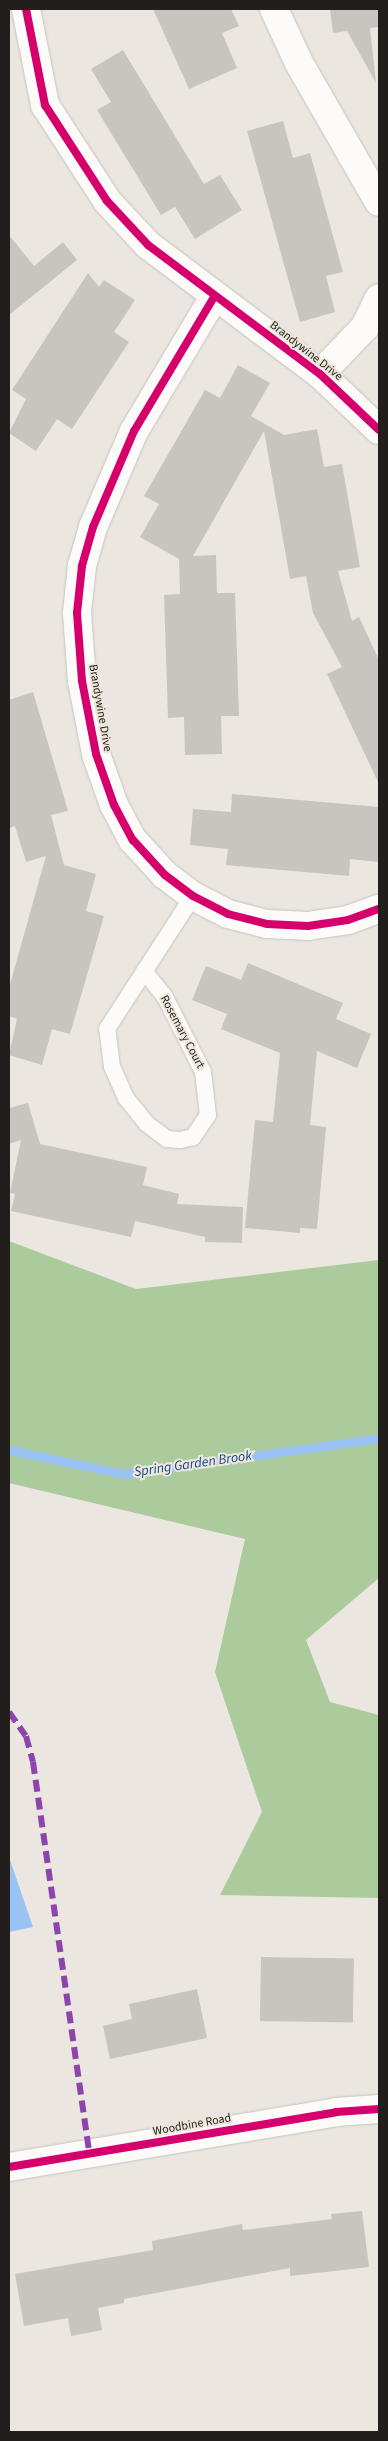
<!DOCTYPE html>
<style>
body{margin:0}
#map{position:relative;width:388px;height:2441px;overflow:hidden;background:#ebe6e0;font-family:"Source Sans 3",sans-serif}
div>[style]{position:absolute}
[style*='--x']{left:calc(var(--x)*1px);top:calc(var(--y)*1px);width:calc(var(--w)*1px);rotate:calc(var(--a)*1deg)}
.forest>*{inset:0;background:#accb9d}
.water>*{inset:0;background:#9ac2f5}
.stream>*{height:9px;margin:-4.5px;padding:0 4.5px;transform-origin:4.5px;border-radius:4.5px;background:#9ac2f5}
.building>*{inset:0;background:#c8c4c0;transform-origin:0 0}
.roads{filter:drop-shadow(0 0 1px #c7c4c0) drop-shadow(0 0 1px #c7c4c0)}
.lane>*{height:16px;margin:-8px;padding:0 8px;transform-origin:8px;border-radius:8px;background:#fcfbfa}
.street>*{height:28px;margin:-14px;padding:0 14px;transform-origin:14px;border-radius:14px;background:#fcfbfa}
.quiet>*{height:6px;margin-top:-3px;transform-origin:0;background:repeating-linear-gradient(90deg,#8e44ad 0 12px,transparent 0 18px)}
.cycleway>*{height:8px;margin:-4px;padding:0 4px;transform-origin:4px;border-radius:4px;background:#d6006c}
span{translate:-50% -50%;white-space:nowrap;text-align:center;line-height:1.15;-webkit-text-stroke:4px #efe7dc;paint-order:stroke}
.street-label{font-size:12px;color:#211e1b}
.water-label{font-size:14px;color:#0e498b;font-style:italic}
.frame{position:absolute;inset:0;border:10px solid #211e1b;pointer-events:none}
</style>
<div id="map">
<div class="forest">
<i style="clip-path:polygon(9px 1241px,136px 1289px,379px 1260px,379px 1578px,306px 1640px,330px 1702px,379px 1715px,379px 1898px,220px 1895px,262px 1812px,215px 1672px,245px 1539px,9px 1483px)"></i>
</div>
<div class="water">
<i style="clip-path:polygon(9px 1857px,33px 1927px,9px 1932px)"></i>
</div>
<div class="stream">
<i style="--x:9;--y:1450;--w:117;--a:11.8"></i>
<i style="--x:124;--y:1474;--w:258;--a:-8"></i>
</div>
<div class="building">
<i style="clip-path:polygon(153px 9px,231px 9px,239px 26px,222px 33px,237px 68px,189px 89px)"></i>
<i style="clip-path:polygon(330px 9px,379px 9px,379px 27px,370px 28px,376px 83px,347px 31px,333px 33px)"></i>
<i style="clip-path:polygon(123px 50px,204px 184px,220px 175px,242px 210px,195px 239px,175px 207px,161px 215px,97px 110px,111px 102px,91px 69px)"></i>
<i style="clip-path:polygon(283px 121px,293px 158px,310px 153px,343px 272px,326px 276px,335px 312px,300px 322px,247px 131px)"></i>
<i style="clip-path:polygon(9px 235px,34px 266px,63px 242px,77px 260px,9px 315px)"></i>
<i style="clip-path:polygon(88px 273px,99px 287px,104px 280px,135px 300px,114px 332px,129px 342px,72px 429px,57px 419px,36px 451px,9px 433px,26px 399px,12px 390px)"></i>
<i style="clip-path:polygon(238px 365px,270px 383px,251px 416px,284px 435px,317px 429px,324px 467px,342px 464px,360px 567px,338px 571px,352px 621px,359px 617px,379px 660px,379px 784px,327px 674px,342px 667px,313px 613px,306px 576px,290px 579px,264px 431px,193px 556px,216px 555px,217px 593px,235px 593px,239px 716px,221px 716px,222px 754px,185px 755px,184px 717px,168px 718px,164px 595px,180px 594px,179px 559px,140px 537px,159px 504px,144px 496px,205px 390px,220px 398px)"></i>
<i style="clip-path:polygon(33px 692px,68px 811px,51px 815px,64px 865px,96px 874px,86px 911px,104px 916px,70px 1034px,52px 1029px,42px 1065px,9px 1055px,17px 1019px,9px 1016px,9px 988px,46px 856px,26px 862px,15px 826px,9px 828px,9px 700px)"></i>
<i style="clip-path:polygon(232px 794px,379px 807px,379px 862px,350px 859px,349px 876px,226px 865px,228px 849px,190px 845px,193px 809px,231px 812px)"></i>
<i style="clip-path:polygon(248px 963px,343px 1003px,336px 1019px,371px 1034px,357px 1068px,317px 1051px,310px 1125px,326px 1127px,317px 1229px,300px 1228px,300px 1233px,245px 1228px,255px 1120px,273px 1122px,280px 1053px,221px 1029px,227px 1014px,192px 1000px,206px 966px,241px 980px)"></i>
<i style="clip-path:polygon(28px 1103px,40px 1144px,147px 1167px,143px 1185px,179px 1194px,177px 1204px,243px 1207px,242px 1243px,205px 1242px,205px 1237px,135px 1221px,131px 1237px,11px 1211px,15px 1194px,10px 1193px,21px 1140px,9px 1144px,9px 1108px)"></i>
<i style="left:261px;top:1957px;width:93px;height:64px;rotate:1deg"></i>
<i style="clip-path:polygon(197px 1989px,207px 2038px,110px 2059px,103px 2026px,132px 2019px,129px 2004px)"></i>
<i style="clip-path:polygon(362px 2211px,369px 2267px,290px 2276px,290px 2268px,124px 2299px,124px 2303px,98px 2308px,102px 2330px,71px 2336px,68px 2318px,24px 2326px,15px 2274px,153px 2250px,152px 2241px,242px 2224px,243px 2230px,332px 2219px,331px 2214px)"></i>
</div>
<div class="roads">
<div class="lane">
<i style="--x:144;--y:971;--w:33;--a:51"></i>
<i style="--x:165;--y:997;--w:84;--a:63.1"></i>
<i style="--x:203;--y:1072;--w:43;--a:83.4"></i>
<i style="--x:208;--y:1115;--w:27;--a:124"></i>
<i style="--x:193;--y:1137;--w:13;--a:167"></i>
<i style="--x:180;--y:1140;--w:13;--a:-176"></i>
<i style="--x:167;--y:1139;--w:25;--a:-143"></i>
<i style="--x:147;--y:1124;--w:33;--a:-129"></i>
<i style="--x:126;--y:1098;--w:34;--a:-114"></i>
<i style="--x:112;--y:1067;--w:38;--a:-97"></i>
<i style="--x:107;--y:1029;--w:158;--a:-57.1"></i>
</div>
<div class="street">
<i style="--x:26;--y:9;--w:98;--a:78.8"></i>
<i style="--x:45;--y:105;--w:114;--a:57.1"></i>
<i style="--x:107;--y:201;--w:60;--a:47"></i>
<i style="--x:148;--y:245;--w:215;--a:36.9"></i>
<i style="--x:320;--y:374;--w:81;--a:43.5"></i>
<i style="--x:274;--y:9;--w:60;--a:65.2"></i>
<i style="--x:299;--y:63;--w:160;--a:60.1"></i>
<i style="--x:214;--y:297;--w:156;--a:120.8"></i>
<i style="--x:134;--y:431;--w:104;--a:113.1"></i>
<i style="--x:93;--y:527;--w:41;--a:105.8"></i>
<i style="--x:82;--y:566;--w:47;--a:96.1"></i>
<i style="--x:77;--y:613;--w:68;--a:85.8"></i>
<i style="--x:82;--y:681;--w:74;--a:79.1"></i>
<i style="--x:96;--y:754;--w:54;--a:70.6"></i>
<i style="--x:114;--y:805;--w:40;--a:62"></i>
<i style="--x:133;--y:840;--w:47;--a:47.6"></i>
<i style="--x:165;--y:875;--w:35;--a:37"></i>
<i style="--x:193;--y:896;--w:39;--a:27"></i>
<i style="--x:228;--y:914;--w:40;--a:14.4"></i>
<i style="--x:267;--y:924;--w:41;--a:2.8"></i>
<i style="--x:308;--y:926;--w:40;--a:-8.5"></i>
<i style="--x:348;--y:920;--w:33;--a:-20"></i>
<i style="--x:320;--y:374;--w:65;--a:-46.2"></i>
<i style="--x:365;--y:327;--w:32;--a:-64"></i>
<i style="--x:9;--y:2167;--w:332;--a:-9.5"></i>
<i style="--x:336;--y:2112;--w:43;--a:-4"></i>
</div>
</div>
<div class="quiet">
<i style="--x:9;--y:1712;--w:29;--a:55"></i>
<i style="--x:26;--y:1736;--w:27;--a:75"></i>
<i style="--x:33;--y:1762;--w:395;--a:81.8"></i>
</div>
<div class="cycleway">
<i style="--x:26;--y:9;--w:98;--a:78.8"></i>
<i style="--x:45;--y:105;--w:114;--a:57.1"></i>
<i style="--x:107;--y:201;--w:60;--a:47"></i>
<i style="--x:148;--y:245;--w:215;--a:36.9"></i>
<i style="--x:320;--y:374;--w:81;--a:43.5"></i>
<i style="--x:214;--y:297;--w:156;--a:120.8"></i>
<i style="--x:134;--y:431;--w:104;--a:113.1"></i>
<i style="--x:93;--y:527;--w:41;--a:105.8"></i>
<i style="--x:82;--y:566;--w:47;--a:96.1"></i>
<i style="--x:77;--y:613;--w:68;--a:85.8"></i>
<i style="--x:82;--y:681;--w:74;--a:79.1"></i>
<i style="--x:96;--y:754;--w:54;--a:70.6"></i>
<i style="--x:114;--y:805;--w:40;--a:62"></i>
<i style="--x:133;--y:840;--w:47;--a:47.6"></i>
<i style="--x:165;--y:875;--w:35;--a:37"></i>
<i style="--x:193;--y:896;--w:39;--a:27"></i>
<i style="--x:228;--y:914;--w:40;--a:14.4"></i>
<i style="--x:267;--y:924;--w:41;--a:2.8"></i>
<i style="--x:308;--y:926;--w:40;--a:-8.5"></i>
<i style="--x:348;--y:920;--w:33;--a:-20"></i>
<i style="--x:9;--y:2167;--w:332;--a:-9.5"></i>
<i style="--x:336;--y:2112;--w:43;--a:-4"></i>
</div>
<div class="street-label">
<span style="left:306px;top:351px;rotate:38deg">Brandywine Drive</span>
<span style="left:100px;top:708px;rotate:80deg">Brandywine Drive</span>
<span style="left:182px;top:1032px;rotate:62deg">Rosemary Court</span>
<span style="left:192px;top:2125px;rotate:-10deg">Woodbine Road</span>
</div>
<div class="water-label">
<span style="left:193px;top:1464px;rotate:-8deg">Spring Garden Brook</span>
</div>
<div class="frame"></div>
</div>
